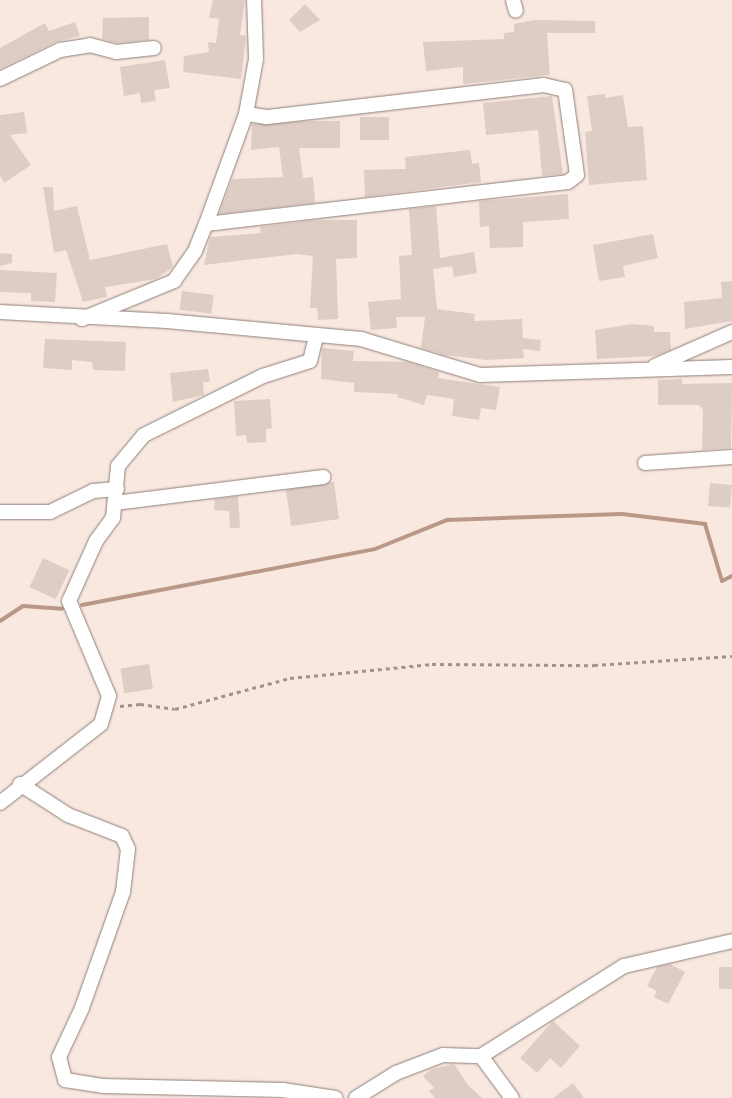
<!DOCTYPE html>
<style>
body{margin:0}
#map{position:relative;width:732px;height:1098px;overflow:hidden;background:#f8e8e0;font-family:"Fira Sans Condensed",sans-serif}
div>[style]{position:absolute}
[style*='--x']{left:calc(var(--x)*1px);top:calc(var(--y)*1px);width:calc(var(--w)*1px);rotate:calc(var(--a)*1deg)}
.stream>*{height:4px;margin:-2px;padding:0 2px;transform-origin:2px;border-radius:2px;background:#ba9887}
.building>*{inset:0;background:#ddcdc5;transform-origin:0 0}
.path>*{height:2.5px;margin-top:-1.25px;transform-origin:0;background:repeating-linear-gradient(90deg,#9f938e 0 4px,transparent 0 8px)}
.roads{filter:drop-shadow(0 0 1px #8d7f77) drop-shadow(0 0 1px #8d7f77)}
.minor>*{height:14px;margin:-7px;padding:0 7px;transform-origin:7px;border-radius:7px;background:#fff}
span{translate:-50% -50%;white-space:nowrap;text-align:center;line-height:1.15;-webkit-text-stroke:4px #fef7f4;paint-order:stroke}
</style>
<div id="map">
<div class="stream">
<i style="--x:82;--y:605;--w:298;--a:-10.8"></i>
<i style="--x:375;--y:549;--w:78;--a:-21.9"></i>
<i style="--x:447;--y:520;--w:175;--a:-2"></i>
<i style="--x:622;--y:514;--w:84;--a:6.9"></i>
<i style="--x:705;--y:524;--w:59;--a:73.4"></i>
<i style="--x:722;--y:581;--w:11;--a:-27"></i>
<i style="--x:0;--y:621;--w:27;--a:-33"></i>
<i style="--x:23;--y:606;--w:39;--a:4"></i>
</div>
<div class="building">
<i style="clip-path:polygon(213px 0,245px 0,240px 35px,246px 36px,241px 79px,183px 72px,184px 56px,209px 52px,208px 42px,216px 43px,219px 19px,209px 18px)"></i>
<i style="clip-path:polygon(305px 4px,320px 20px,300px 32px,289px 20px)"></i>
<i style="clip-path:polygon(149px 17px,149px 40px,117px 43px,102px 39px,103px 18px)"></i>
<i style="clip-path:polygon(535px 20px,595px 21px,595px 33px,547px 33px,550px 75px,463px 84px,463px 67px,426px 71px,423px 42px,504px 39px,504px 33px,514px 32px,514px 24px)"></i>
<i style="clip-path:polygon(75px 22px,80px 36px,56px 42px,0 69px,0 48px,45px 23px,49px 31px)"></i>
<i style="clip-path:polygon(165px 60px,170px 88px,154px 90px,156px 101px,141px 103px,140px 93px,124px 96px,120px 67px)"></i>
<i style="clip-path:polygon(605px 94px,605px 98px,623px 95px,628px 127px,643px 126px,647px 180px,589px 185px,585px 132px,592px 131px,587px 96px)"></i>
<i style="clip-path:polygon(552px 96px,563px 174px,542px 176px,538px 130px,486px 135px,483px 103px)"></i>
<i style="clip-path:polygon(24px 112px,27px 133px,10px 135px,31px 165px,4px 183px,0 176px,0 115px)"></i>
<i style="left:389px;top:117px;width:23px;height:29px;rotate:90deg"></i>
<i style="clip-path:polygon(311px 121px,340px 121px,340px 148px,299px 148px,303px 178px,313px 177px,315px 203px,219px 214px,232px 179px,283px 177px,279px 147px,251px 150px,252px 124px)"></i>
<i style="clip-path:polygon(470px 150px,472px 164px,479px 163px,481px 182px,365px 197px,364px 170px,406px 169px,405px 157px)"></i>
<i style="clip-path:polygon(43px 187px,53px 187px,54px 211px,77px 206px,90px 260px,167px 244px,173px 267px,156px 279px,105px 287px,107px 297px,83px 302px,66px 250px,54px 253px)"></i>
<i style="clip-path:polygon(568px 194px,569px 219px,523px 222px,523px 247px,490px 248px,489px 226px,480px 227px,479px 201px)"></i>
<i style="clip-path:polygon(436px 206px,440px 258px,474px 252px,477px 273px,454px 277px,452px 266px,433px 269px,437px 309px,475px 314px,474px 321px,522px 319px,523px 338px,541px 340px,540px 351px,523px 349px,524px 358px,487px 360px,444px 355px,421px 348px,425px 317px,396px 317px,397px 328px,371px 330px,368px 302px,401px 299px,399px 256px,412px 255px,409px 209px)"></i>
<i style="clip-path:polygon(316px 220px,357px 220px,357px 258px,336px 259px,338px 319px,318px 320px,317px 308px,310px 308px,313px 256px,297px 254px,204px 265px,210px 237px,261px 233px,260px 227px)"></i>
<i style="clip-path:polygon(653px 234px,658px 258px,623px 266px,625px 277px,599px 281px,593px 245px)"></i>
<i style="clip-path:polygon(0 253px,12px 254px,12px 263px,0 266px)"></i>
<i style="clip-path:polygon(0 270px,57px 273px,55px 302px,31px 301px,31px 293px,0 292px)"></i>
<i style="clip-path:polygon(732px 281px,732px 321px,685px 329px,684px 302px,722px 298px,721px 282px)"></i>
<i style="left:182px;top:291px;width:32px;height:19px;rotate:7deg"></i>
<i style="clip-path:polygon(632px 324px,654px 326px,654px 332px,670px 332px,671px 350px,655px 356px,597px 359px,595px 330px)"></i>
<i style="clip-path:polygon(45px 339px,126px 342px,125px 371px,93px 370px,92px 362px,72px 360px,72px 370px,43px 368px)"></i>
<i style="clip-path:polygon(322px 348px,354px 351px,353px 361px,408px 362px,439px 372px,438px 378px,500px 387px,496px 410px,481px 408px,479px 420px,452px 416px,454px 399px,427px 395px,424px 405px,397px 397px,398px 394px,354px 392px,354px 383px,321px 379px)"></i>
<i style="clip-path:polygon(208px 369px,210px 382px,203px 382px,204px 395px,173px 402px,170px 373px)"></i>
<i style="clip-path:polygon(682px 379px,682px 384px,732px 383px,731px 448px,702px 450px,703px 410px,699px 405px,658px 405px,658px 380px)"></i>
<i style="clip-path:polygon(270px 399px,272px 428px,266px 429px,266px 442px,247px 443px,246px 435px,236px 436px,234px 401px)"></i>
<i style="clip-path:polygon(330px 482px,334px 482px,339px 519px,291px 526px,286px 490px)"></i>
<i style="left:710px;top:483px;width:22px;height:23px;rotate:5deg"></i>
<i style="clip-path:polygon(238px 496px,240px 528px,230px 528px,229px 511px,214px 510px,215px 499px)"></i>
<i style="left:43px;top:558px;width:29px;height:32px;rotate:25deg"></i>
<i style="left:149px;top:664px;width:25px;height:29px;rotate:81deg"></i>
<i style="clip-path:polygon(670px 964px,685px 972px,668px 1004px,654px 997px,657px 991px,647px 986px,657px 967px)"></i>
<i style="left:719px;top:967px;width:13px;height:22px"></i>
<i style="clip-path:polygon(553px 1021px,580px 1046px,561px 1068px,550px 1058px,537px 1073px,520px 1058px)"></i>
<i style="clip-path:polygon(454px 1064px,468px 1085px,482px 1098px,435px 1098px,429px 1091px,434px 1088px,423px 1076px,432px 1069px)"></i>
<i style="clip-path:polygon(573px 1083px,584px 1098px,553px 1098px)"></i>
</div>
<div class="path">
<i style="--x:120;--y:706;--w:20;--a:-6"></i>
<i style="--x:140;--y:704;--w:35;--a:8"></i>
<i style="--x:175;--y:709;--w:119;--a:-15.1"></i>
<i style="--x:290;--y:678;--w:143;--a:-5.6"></i>
<i style="--x:432;--y:664;--w:162;--a:0.4"></i>
<i style="--x:594;--y:665;--w:138;--a:-3.7"></i>
</div>
<div class="roads">
<div class="minor">
<i style="--x:513;--y:0;--w:11;--a:75"></i>
<i style="--x:0;--y:79;--w:67;--a:-25.8"></i>
<i style="--x:60;--y:50;--w:30;--a:-9"></i>
<i style="--x:90;--y:45;--w:27;--a:15"></i>
<i style="--x:116;--y:52;--w:38;--a:-6"></i>
<i style="--x:246;--y:114;--w:56;--a:-79.7"></i>
<i style="--x:256;--y:59;--w:59;--a:-91.9"></i>
<i style="--x:0;--y:312;--w:167;--a:3.1"></i>
<i style="--x:167;--y:321;--w:195;--a:5.3"></i>
<i style="--x:361;--y:339;--w:124;--a:16.8"></i>
<i style="--x:480;--y:375;--w:252;--a:-1.8"></i>
<i style="--x:82;--y:319;--w:100;--a:-22.4"></i>
<i style="--x:174;--y:281;--w:37;--a:-55"></i>
<i style="--x:195;--y:251;--w:29;--a:-68"></i>
<i style="--x:206;--y:224;--w:364;--a:-6.6"></i>
<i style="--x:568;--y:182;--w:11;--a:-38"></i>
<i style="--x:577;--y:175;--w:86;--a:-98"></i>
<i style="--x:565;--y:90;--w:22;--a:-167"></i>
<i style="--x:544;--y:85;--w:280;--a:173.4"></i>
<i style="--x:266;--y:117;--w:20;--a:-171"></i>
<i style="--x:246;--y:114;--w:117;--a:110"></i>
<i style="--x:655;--y:366;--w:84;--a:-23.8"></i>
<i style="--x:645;--y:463;--w:87;--a:-3.9"></i>
<i style="--x:115;--y:503;--w:210;--a:-7.1"></i>
<i style="--x:0;--y:512;--w:50;--a:0"></i>
<i style="--x:50;--y:512;--w:48;--a:-26"></i>
<i style="--x:93;--y:491;--w:24;--a:-5"></i>
<i style="--x:20;--y:784;--w:57;--a:32.9"></i>
<i style="--x:68;--y:815;--w:58;--a:21.3"></i>
<i style="--x:122;--y:836;--w:14;--a:65"></i>
<i style="--x:128;--y:849;--w:43;--a:96.6"></i>
<i style="--x:123;--y:892;--w:123;--a:109.5"></i>
<i style="--x:82;--y:1008;--w:54;--a:115.1"></i>
<i style="--x:59;--y:1057;--w:24;--a:75"></i>
<i style="--x:65;--y:1080;--w:38;--a:9"></i>
<i style="--x:103;--y:1086;--w:180;--a:1.3"></i>
<i style="--x:283;--y:1090;--w:53;--a:8.7"></i>
<i style="--x:0;--y:803;--w:128;--a:-38"></i>
<i style="--x:101;--y:724;--w:29;--a:-74"></i>
<i style="--x:109;--y:696;--w:103;--a:-112.8"></i>
<i style="--x:69;--y:601;--w:66;--a:-65.8"></i>
<i style="--x:96;--y:541;--w:29;--a:-54"></i>
<i style="--x:113;--y:518;--w:52;--a:-84.5"></i>
<i style="--x:118;--y:466;--w:40;--a:-50"></i>
<i style="--x:144;--y:435;--w:133;--a:-26.4"></i>
<i style="--x:263;--y:376;--w:49;--a:-17.7"></i>
<i style="--x:310;--y:361;--w:25;--a:-76"></i>
<i style="--x:481;--y:1056;--w:52;--a:53.6"></i>
<i style="--x:356;--y:1098;--w:47;--a:-32"></i>
<i style="--x:396;--y:1073;--w:50;--a:-21"></i>
<i style="--x:443;--y:1055;--w:38;--a:2"></i>
<i style="--x:481;--y:1056;--w:169;--a:-32.2"></i>
<i style="--x:624;--y:966;--w:111;--a:-13"></i>
</div>
</div>
</div>
